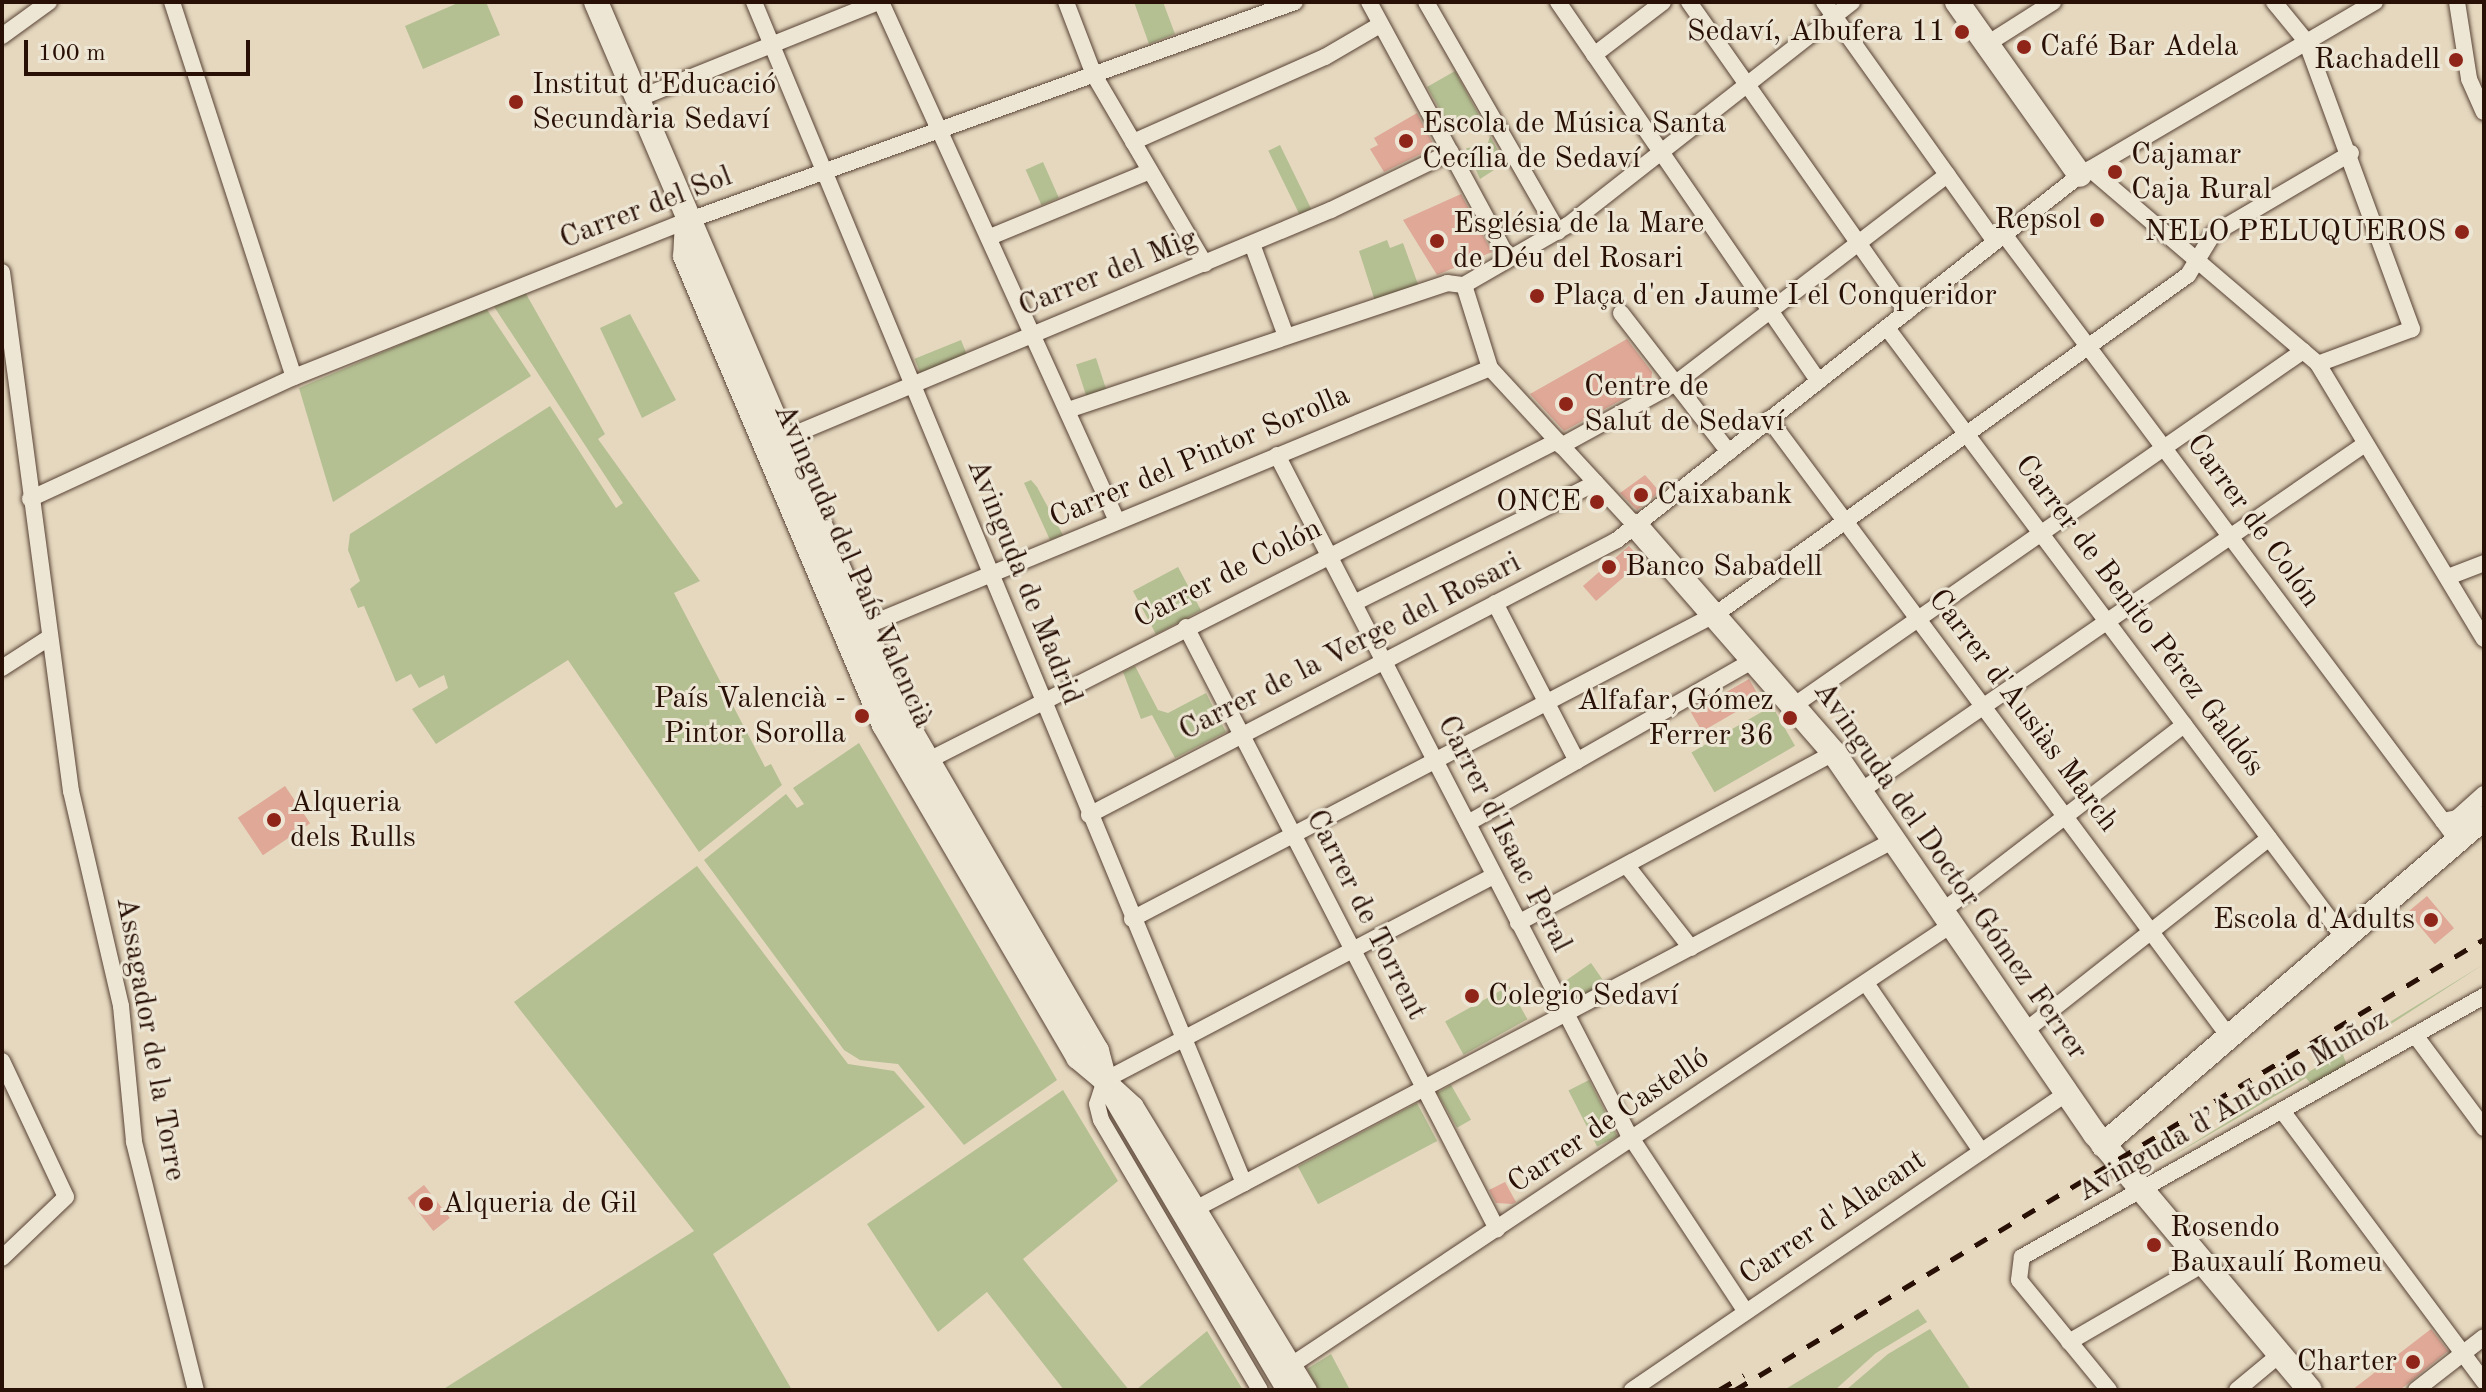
<!DOCTYPE html>
<meta charset="utf-8">
<style>
body{margin:0}
#map{position:relative;width:2486px;height:1392px;overflow:hidden;background:#e5d8bf;font-family:"Old Standard TT",serif}
div>[style]{position:absolute}
[style*='--x']{left:calc(var(--x)*1px);top:calc(var(--y)*1px);width:calc(var(--w)*1px);rotate:calc(var(--a)*1deg)}
.green>*{inset:0;background:#b4bf92;transform-origin:0 0}
.building>*{inset:0;background:#dfa897;transform-origin:0 0}
.roads{filter:drop-shadow(0 0 2px #584234) drop-shadow(0 0 2px #584234)}
.street>*{height:16px;margin:-8px;padding:0 8px;transform-origin:8px;border-radius:8px;background:#eee6d5}
.secondary>*{height:24px;margin:-12px;padding:0 12px;transform-origin:12px;border-radius:12px;background:#eee6d5}
.rail>*{height:5px;margin-top:-2.5px;transform-origin:0;background:repeating-linear-gradient(90deg,#291006 0 14px,transparent 0 28px)}
.dots>*{width:22px;height:22px;translate:-50% -50%;box-sizing:border-box;border:4px solid #eee6d5;border-radius:50%}
span{translate:-50% -50%;white-space:nowrap;text-align:center;line-height:1.15;-webkit-text-stroke:6px #eee6d5;paint-order:stroke}
.poi-label{font-size:30px;color:#291006}
.right{translate:-100% -50%;text-align:right}
.left{translate:0 -50%;text-align:left}
.street-label{font-size:30px;color:#291006}
.frame{position:absolute;inset:0;border:4px solid #291006;pointer-events:none}
.scale{position:absolute;left:24px;top:40px;width:226px;height:36px;box-sizing:border-box;border:4px solid #291006;border-top:0;padding-left:10px;font-size:24px;line-height:28px;white-space:nowrap;color:#291006;-webkit-text-stroke:6px #eee6d5;paint-order:stroke}
</style>
<div id="map">
<div class="green">
<i style="clip-path:polygon(460px 2px,486px 2px,500px 35px,423px 69px,405px 26px)"></i>
<i style="clip-path:polygon(1134px 2px,1163px 2px,1175px 34px,1149px 44px)"></i>
<i style="clip-path:polygon(1455px 71px,1487px 130px,1457px 117px,1454px 134px,1427px 87px)"></i>
<i style="clip-path:polygon(1490px 136px,1505px 163px,1480px 179px,1466px 148px,1487px 146px)"></i>
<i style="left:1280px;top:145px;width:71px;height:13px;rotate:64deg"></i>
<i style="left:1043px;top:162px;width:39px;height:19px;rotate:66deg"></i>
<i style="clip-path:polygon(1387px 240px,1390px 248px,1403px 243px,1419px 287px,1375px 301px,1359px 251px)"></i>
<i style="clip-path:polygon(525px 292px,605px 434px,598px 439px,700px 581px,674px 593px,765px 767px,771px 764px,782px 785px,699px 852px,568px 660px,436px 744px,412px 709px,448px 688px,444px 675px,419px 688px,411px 674px,396px 682px,364px 606px,358px 608px,350px 589px,360px 581px,348px 550px,350px 534px,550px 406px,616px 508px,623px 503px,493px 305px)"></i>
<i style="clip-path:polygon(486px 308px,531px 376px,333px 502px,299px 388px)"></i>
<i style="clip-path:polygon(630px 314px,676px 400px,642px 418px,600px 328px)"></i>
<i style="left:961px;top:340px;width:18px;height:50px;rotate:68deg"></i>
<i style="left:1096px;top:358px;width:35px;height:21px;rotate:72deg"></i>
<i style="clip-path:polygon(1031px 480px,1037px 487px,1063px 535px,1050px 540px,1024px 483px)"></i>
<i style="left:1178px;top:567px;width:49px;height:51px;rotate:62deg"></i>
<i style="clip-path:polygon(1135px 666px,1158px 710px,1168px 713px,1206px 693px,1226px 732px,1175px 758px,1152px 715px,1141px 719px,1123px 672px)"></i>
<i style="left:1772px;top:706px;width:46px;height:93px;rotate:60deg"></i>
<i style="clip-path:polygon(859px 743px,1057px 1080px,964px 1145px,898px 1064px,860px 1060px,844px 1050px,704px 860px,786px 794px,797px 808px,804px 804px,793px 788px)"></i>
<i style="clip-path:polygon(697px 866px,848px 1064px,894px 1071px,925px 1107px,713px 1254px,792px 1390px,442px 1390px,694px 1231px,514px 1002px)"></i>
<i style="left:1591px;top:963px;width:24px;height:37px;rotate:55deg"></i>
<i style="clip-path:polygon(2484px 964px,2343px 1055px,2347px 1065px,2312px 1085px,2306px 1078px,2164px 1161px)"></i>
<i style="left:1509px;top:986px;width:38px;height:73px;rotate:61deg"></i>
<i style="left:1589px;top:1080px;width:63px;height:23px;rotate:63deg"></i>
<i style="left:1451px;top:1085px;width:40px;height:16px;rotate:60deg"></i>
<i style="clip-path:polygon(1063px 1090px,1118px 1181px,1023px 1259px,1129px 1390px,1064px 1390px,987px 1292px,938px 1332px,867px 1224px)"></i>
<i style="left:1417px;top:1103px;width:43px;height:135px;rotate:62deg"></i>
<i style="clip-path:polygon(1918px 1309px,1927px 1322px,1876px 1353px,1835px 1390px,1784px 1390px)"></i>
<i style="clip-path:polygon(1930px 1329px,1971px 1390px,1846px 1390px,1888px 1354px)"></i>
<i style="clip-path:polygon(1207px 1331px,1243px 1390px,1136px 1390px,1155px 1374px)"></i>
<i style="clip-path:polygon(1331px 1354px,1350px 1390px,1319px 1390px,1307px 1369px)"></i>
</div>
<div class="building">
<i style="clip-path:polygon(1417px 113px,1435px 147px,1384px 172px,1370px 149px,1378px 145px,1374px 138px)"></i>
<i style="clip-path:polygon(1461px 194px,1492px 252px,1437px 275px,1403px 220px)"></i>
<i style="clip-path:polygon(1627px 339px,1652px 372px,1651px 384px,1564px 431px,1530px 394px)"></i>
<i style="clip-path:polygon(1645px 475px,1660px 492px,1637px 510px,1620px 493px)"></i>
<i style="left:1629px;top:546px;width:20px;height:61px;rotate:49deg"></i>
<i style="left:1749px;top:679px;width:22px;height:67px;rotate:60deg"></i>
<i style="left:285px;top:786px;width:45px;height:57px;rotate:56deg"></i>
<i style="left:2427px;top:896px;width:42px;height:25px;rotate:50deg"></i>
<i style="clip-path:polygon(1505px 1182px,1516px 1202px,1512px 1204px,1496px 1203px,1489px 1190px)"></i>
<i style="left:424px;top:1185px;width:42px;height:21px;rotate:52deg"></i>
<i style="clip-path:polygon(2431px 1329px,2448px 1351px,2400px 1390px,2352px 1390px)"></i>
</div>
<div class="roads">
<div class="street">
<i style="--x:172;--y:2;--w:394;--a:72"></i>
<i style="--x:754;--y:2;--w:1279;--a:67.47"></i>
<i style="--x:881;--y:2;--w:570;--a:65.55"></i>
<i style="--x:1066;--y:2;--w:78;--a:69"></i>
<i style="--x:1094;--y:75;--w:219;--a:59.6"></i>
<i style="--x:1369;--y:2;--w:291;--a:61.5"></i>
<i style="--x:1426;--y:2;--w:265;--a:60.1"></i>
<i style="--x:1558;--y:2;--w:460;--a:55.5"></i>
<i style="--x:1689;--y:2;--w:379;--a:54.9"></i>
<i style="--x:1824;--y:2;--w:292;--a:54.5"></i>
<i style="--x:2274;--y:2;--w:50;--a:50.6"></i>
<i style="--x:2306;--y:41;--w:307;--a:69.8"></i>
<i style="--x:2412;--y:329;--w:100;--a:159.6"></i>
<i style="--x:2457;--y:2;--w:78;--a:81.1"></i>
<i style="--x:2469;--y:79;--w:36;--a:66"></i>
<i style="--x:2;--y:36;--w:58;--a:-35.9"></i>
<i style="--x:1984;--y:46;--w:82;--a:-32.5"></i>
<i style="--x:1594;--y:55;--w:87;--a:-37.5"></i>
<i style="--x:637;--y:99;--w:260;--a:-21.9"></i>
<i style="--x:1133;--y:142;--w:210;--a:-23.9"></i>
<i style="--x:1325;--y:57;--w:61;--a:-30.3"></i>
<i style="--x:2090;--y:169;--w:300;--a:40.5"></i>
<i style="--x:2318;--y:364;--w:321;--a:58.9"></i>
<i style="--x:2003;--y:233;--w:759;--a:53.19"></i>
<i style="--x:990;--y:237;--w:173;--a:-22.4"></i>
<i style="--x:1252;--y:244;--w:98;--a:69.7"></i>
<i style="--x:2;--y:272;--w:524;--a:82.43"></i>
<i style="--x:71;--y:791;--w:221;--a:76.9"></i>
<i style="--x:121;--y:1006;--w:137;--a:84.5"></i>
<i style="--x:134;--y:1142;--w:256;--a:76"></i>
<i style="--x:1464;--y:285;--w:120;--a:-30"></i>
<i style="--x:1568;--y:225;--w:361;--a:-38.1"></i>
<i style="--x:1464;--y:285;--w:87;--a:72.6"></i>
<i style="--x:1490;--y:368;--w:215;--a:47.3"></i>
<i style="--x:1621;--y:313;--w:176;--a:52.2"></i>
<i style="--x:1887;--y:328;--w:762;--a:53.16"></i>
<i style="--x:1068;--y:410;--w:400;--a:-18.5"></i>
<i style="--x:1447;--y:283;--w:17;--a:7"></i>
<i style="--x:1769;--y:419;--w:772;--a:53.32"></i>
<i style="--x:783;--y:439;--w:594;--a:-22.68"></i>
<i style="--x:1331;--y:210;--w:133;--a:-25.8"></i>
<i style="--x:1561;--y:446;--w:131;--a:-28.7"></i>
<i style="--x:1676;--y:383;--w:342;--a:-37.5"></i>
<i style="--x:1277;--y:455;--w:763;--a:62.63"></i>
<i style="--x:1628;--y:1133;--w:214;--a:56.6"></i>
<i style="--x:30;--y:499;--w:291;--a:-24.8"></i>
<i style="--x:294;--y:377;--w:423;--a:-21.7"></i>
<i style="--x:687;--y:221;--w:646;--a:-19.81"></i>
<i style="--x:2448;--y:577;--w:39;--a:-21"></i>
<i style="--x:1354;--y:603;--w:270;--a:-26.4"></i>
<i style="--x:1495;--y:603;--w:178;--a:62.6"></i>
<i style="--x:1186;--y:627;--w:678;--a:62.68"></i>
<i style="--x:856;--y:630;--w:686;--a:-22.45"></i>
<i style="--x:2;--y:668;--w:54;--a:-32.8"></i>
<i style="--x:1796;--y:704;--w:618;--a:-34.85"></i>
<i style="--x:927;--y:761;--w:707;--a:-26.93"></i>
<i style="--x:1862;--y:790;--w:611;--a:-34.52"></i>
<i style="--x:1089;--y:815;--w:595;--a:-27.51"></i>
<i style="--x:1617;--y:540;--w:590;--a:-38.25"></i>
<i style="--x:2080;--y:175;--w:342;--a:-30.4"></i>
<i style="--x:2443;--y:821;--w:14;--a:-12"></i>
<i style="--x:2457;--y:818;--w:36;--a:-42"></i>
<i style="--x:1468;--y:823;--w:331;--a:-29.7"></i>
<i style="--x:1627;--y:866;--w:104;--a:52"></i>
<i style="--x:1945;--y:909;--w:302;--a:-37.6"></i>
<i style="--x:1132;--y:919;--w:659;--a:-27.58"></i>
<i style="--x:1716;--y:614;--w:581;--a:-35.69"></i>
<i style="--x:2188;--y:275;--w:48;--a:-58.6"></i>
<i style="--x:2213;--y:234;--w:160;--a:-30.4"></i>
<i style="--x:1518;--y:923;--w:359;--a:-28.3"></i>
<i style="--x:1866;--y:983;--w:204;--a:55.6"></i>
<i style="--x:2025;--y:1031;--w:311;--a:-38.3"></i>
<i style="--x:2415;--y:1035;--w:116;--a:53.4"></i>
<i style="--x:2;--y:1061;--w:150;--a:64.8"></i>
<i style="--x:66;--y:1197;--w:88;--a:136.4"></i>
<i style="--x:1105;--y:1080;--w:439;--a:-27.7"></i>
<i style="--x:1105;--y:1080;--w:25;--a:108"></i>
<i style="--x:1097;--y:1104;--w:16;--a:76"></i>
<i style="--x:1101;--y:1120;--w:313;--a:59.5"></i>
<i style="--x:1113;--y:1085;--w:30;--a:42"></i>
<i style="--x:1135;--y:1105;--w:334;--a:58.6"></i>
<i style="--x:2283;--y:1112;--w:337;--a:53.3"></i>
<i style="--x:1199;--y:1207;--w:788;--a:-27.83"></i>
<i style="--x:2069;--y:1342;--w:154;--a:-30.1"></i>
<i style="--x:1293;--y:1364;--w:795;--a:-33.71"></i>
<i style="--x:1632;--y:1390;--w:527;--a:-34.32"></i>
<i style="--x:2109;--y:1390;--w:142;--a:-129.3"></i>
<i style="--x:2019;--y:1280;--w:23;--a:-83"></i>
<i style="--x:2022;--y:1257;--w:531;--a:-29.46"></i>
<i style="--x:2237;--y:1390;--w:55;--a:-39.8"></i>
<i style="--x:2416;--y:1390;--w:86;--a:-37.9"></i>
</div>
<div class="secondary">
<i style="--x:596;--y:2;--w:777;--a:66.8"></i>
<i style="--x:902;--y:716;--w:388;--a:59.8"></i>
<i style="--x:1097;--y:1051;--w:30;--a:75"></i>
<i style="--x:1105;--y:1080;--w:360;--a:59.3"></i>
<i style="--x:1957;--y:2;--w:212;--a:54.6"></i>
<i style="--x:687;--y:221;--w:35;--a:93"></i>
<i style="--x:685;--y:256;--w:509;--a:67.01"></i>
<i style="--x:884;--y:725;--w:385;--a:59.7"></i>
<i style="--x:1078;--y:1057;--w:35;--a:40"></i>
<i style="--x:1636;--y:526;--w:301;--a:48.9"></i>
<i style="--x:1834;--y:753;--w:462;--a:55.6"></i>
<i style="--x:2095;--y:1134;--w:334;--a:50"></i>
<i style="--x:2103;--y:1145;--w:502;--a:-40.64"></i>
</div>
</div>
<div class="rail">
<i style="--x:1719;--y:1390;--w:29;--a:-31"></i>
<i style="--x:1735;--y:1390;--w:874;--a:-31.05"></i>
</div>
<div class="dots">
<i style="left:1962px;top:32px;background:#8f2418"></i>
<i style="left:2024px;top:47px;background:#8f2418"></i>
<i style="left:2456px;top:60px;background:#8f2418"></i>
<i style="left:516px;top:102px;background:#8f2418"></i>
<i style="left:1406px;top:141px;background:#8f2418"></i>
<i style="left:2115px;top:172px;background:#8f2418"></i>
<i style="left:2097px;top:220px;background:#8f2418"></i>
<i style="left:2462px;top:232px;background:#8f2418"></i>
<i style="left:1437px;top:241px;background:#8f2418"></i>
<i style="left:1537px;top:296px;background:#8f2418"></i>
<i style="left:1566px;top:404px;background:#8f2418"></i>
<i style="left:1641px;top:495px;background:#8f2418"></i>
<i style="left:1597px;top:502px;background:#8f2418"></i>
<i style="left:1609px;top:567px;background:#8f2418"></i>
<i style="left:862px;top:716px;background:#8f2418"></i>
<i style="left:1790px;top:718px;background:#8f2418"></i>
<i style="left:274px;top:820px;background:#8f2418"></i>
<i style="left:2431px;top:920px;background:#8f2418"></i>
<i style="left:1472px;top:996px;background:#8f2418"></i>
<i style="left:426px;top:1204px;background:#8f2418"></i>
<i style="left:2154px;top:1245px;background:#8f2418"></i>
<i style="left:2413px;top:1362px;background:#8f2418"></i>
</div>
<div class="poi-label">
<span class="right" style="left:1946px;top:32px">Sedaví, Albufera 11</span>
<span class="left" style="left:2040px;top:47px">Café Bar Adela</span>
<span class="right" style="left:2440px;top:60px">Rachadell</span>
<span class="left" style="left:532px;top:102px">Institut d'Educació<br>Secundària Sedaví</span>
<span class="left" style="left:1422px;top:141px">Escola de Música Santa<br>Cecília de Sedaví</span>
<span class="left" style="left:2131px;top:172px">Cajamar<br>Caja Rural</span>
<span class="right" style="left:2081px;top:220px">Repsol</span>
<span class="left" style="left:1453px;top:241px">Església de la Mare<br>de Déu del Rosari</span>
<span class="right" style="left:2446px;top:232px">NELO PELUQUEROS</span>
<span class="left" style="left:1553px;top:296px">Plaça d'en Jaume I el Conqueridor</span>
<span class="left" style="left:1584px;top:404px">Centre de<br>Salut de Sedaví</span>
<span class="left" style="left:1657px;top:495px">Caixabank</span>
<span class="right" style="left:1581px;top:502px">ONCE</span>
<span class="left" style="left:1625px;top:567px">Banco Sabadell</span>
<span class="right" style="left:846px;top:716px">País Valencià -<br>Pintor Sorolla</span>
<span class="right" style="left:1774px;top:718px">Alfafar, Gómez<br>Ferrer 36</span>
<span class="left" style="left:290px;top:820px">Alqueria<br>dels Rulls</span>
<span class="right" style="left:2415px;top:920px">Escola d'Adults</span>
<span class="left" style="left:1488px;top:996px">Colegio Sedaví</span>
<span class="left" style="left:442px;top:1204px">Alqueria de Gil</span>
<span class="left" style="left:2170px;top:1245px">Rosendo<br>Bauxaulí Romeu</span>
<span class="right" style="left:2397px;top:1362px">Charter</span>
</div>
<div class="street-label">
<span style="left:646px;top:208px;rotate:-21deg">Carrer del Sol</span>
<span style="left:1108px;top:273px;rotate:-22deg">Carrer del Mig</span>
<span style="left:1200px;top:457px;rotate:-23deg">Carrer del Pintor Sorolla</span>
<span style="left:2253px;top:521px;rotate:54deg">Carrer de Colón</span>
<span style="left:853px;top:566px;rotate:66deg">Avinguda del País Valencià</span>
<span style="left:1228px;top:574px;rotate:-27deg">Carrer de Colón</span>
<span style="left:1024px;top:582px;rotate:68deg">Avinguda de Madrid</span>
<span style="left:2139px;top:616px;rotate:53deg">Carrer de Benito Pérez Galdós</span>
<span style="left:1350px;top:647px;rotate:-27deg">Carrer de la Verge del Rosari</span>
<span style="left:2023px;top:711px;rotate:53deg">Carrer d'Ausiàs March</span>
<span style="left:1504px;top:834px;rotate:63deg">Carrer d'Isaac Peral</span>
<span style="left:1950px;top:871px;rotate:55deg">Avinguda del Doctor Gómez Ferrer</span>
<span style="left:1366px;top:915px;rotate:63deg">Carrer de Torrent</span>
<span style="left:150px;top:1039px;rotate:80deg">Assagador de la Torre</span>
<span style="left:2233px;top:1106px;rotate:-30deg">Avinguda d’Antonio Muñoz</span>
<span style="left:1609px;top:1121px;rotate:-34deg">Carrer de Castelló</span>
<span style="left:1833px;top:1218px;rotate:-34deg">Carrer d'Alacant</span>
</div>
<div class="frame"></div>
<div class="scale">100 m</div>
</div>
